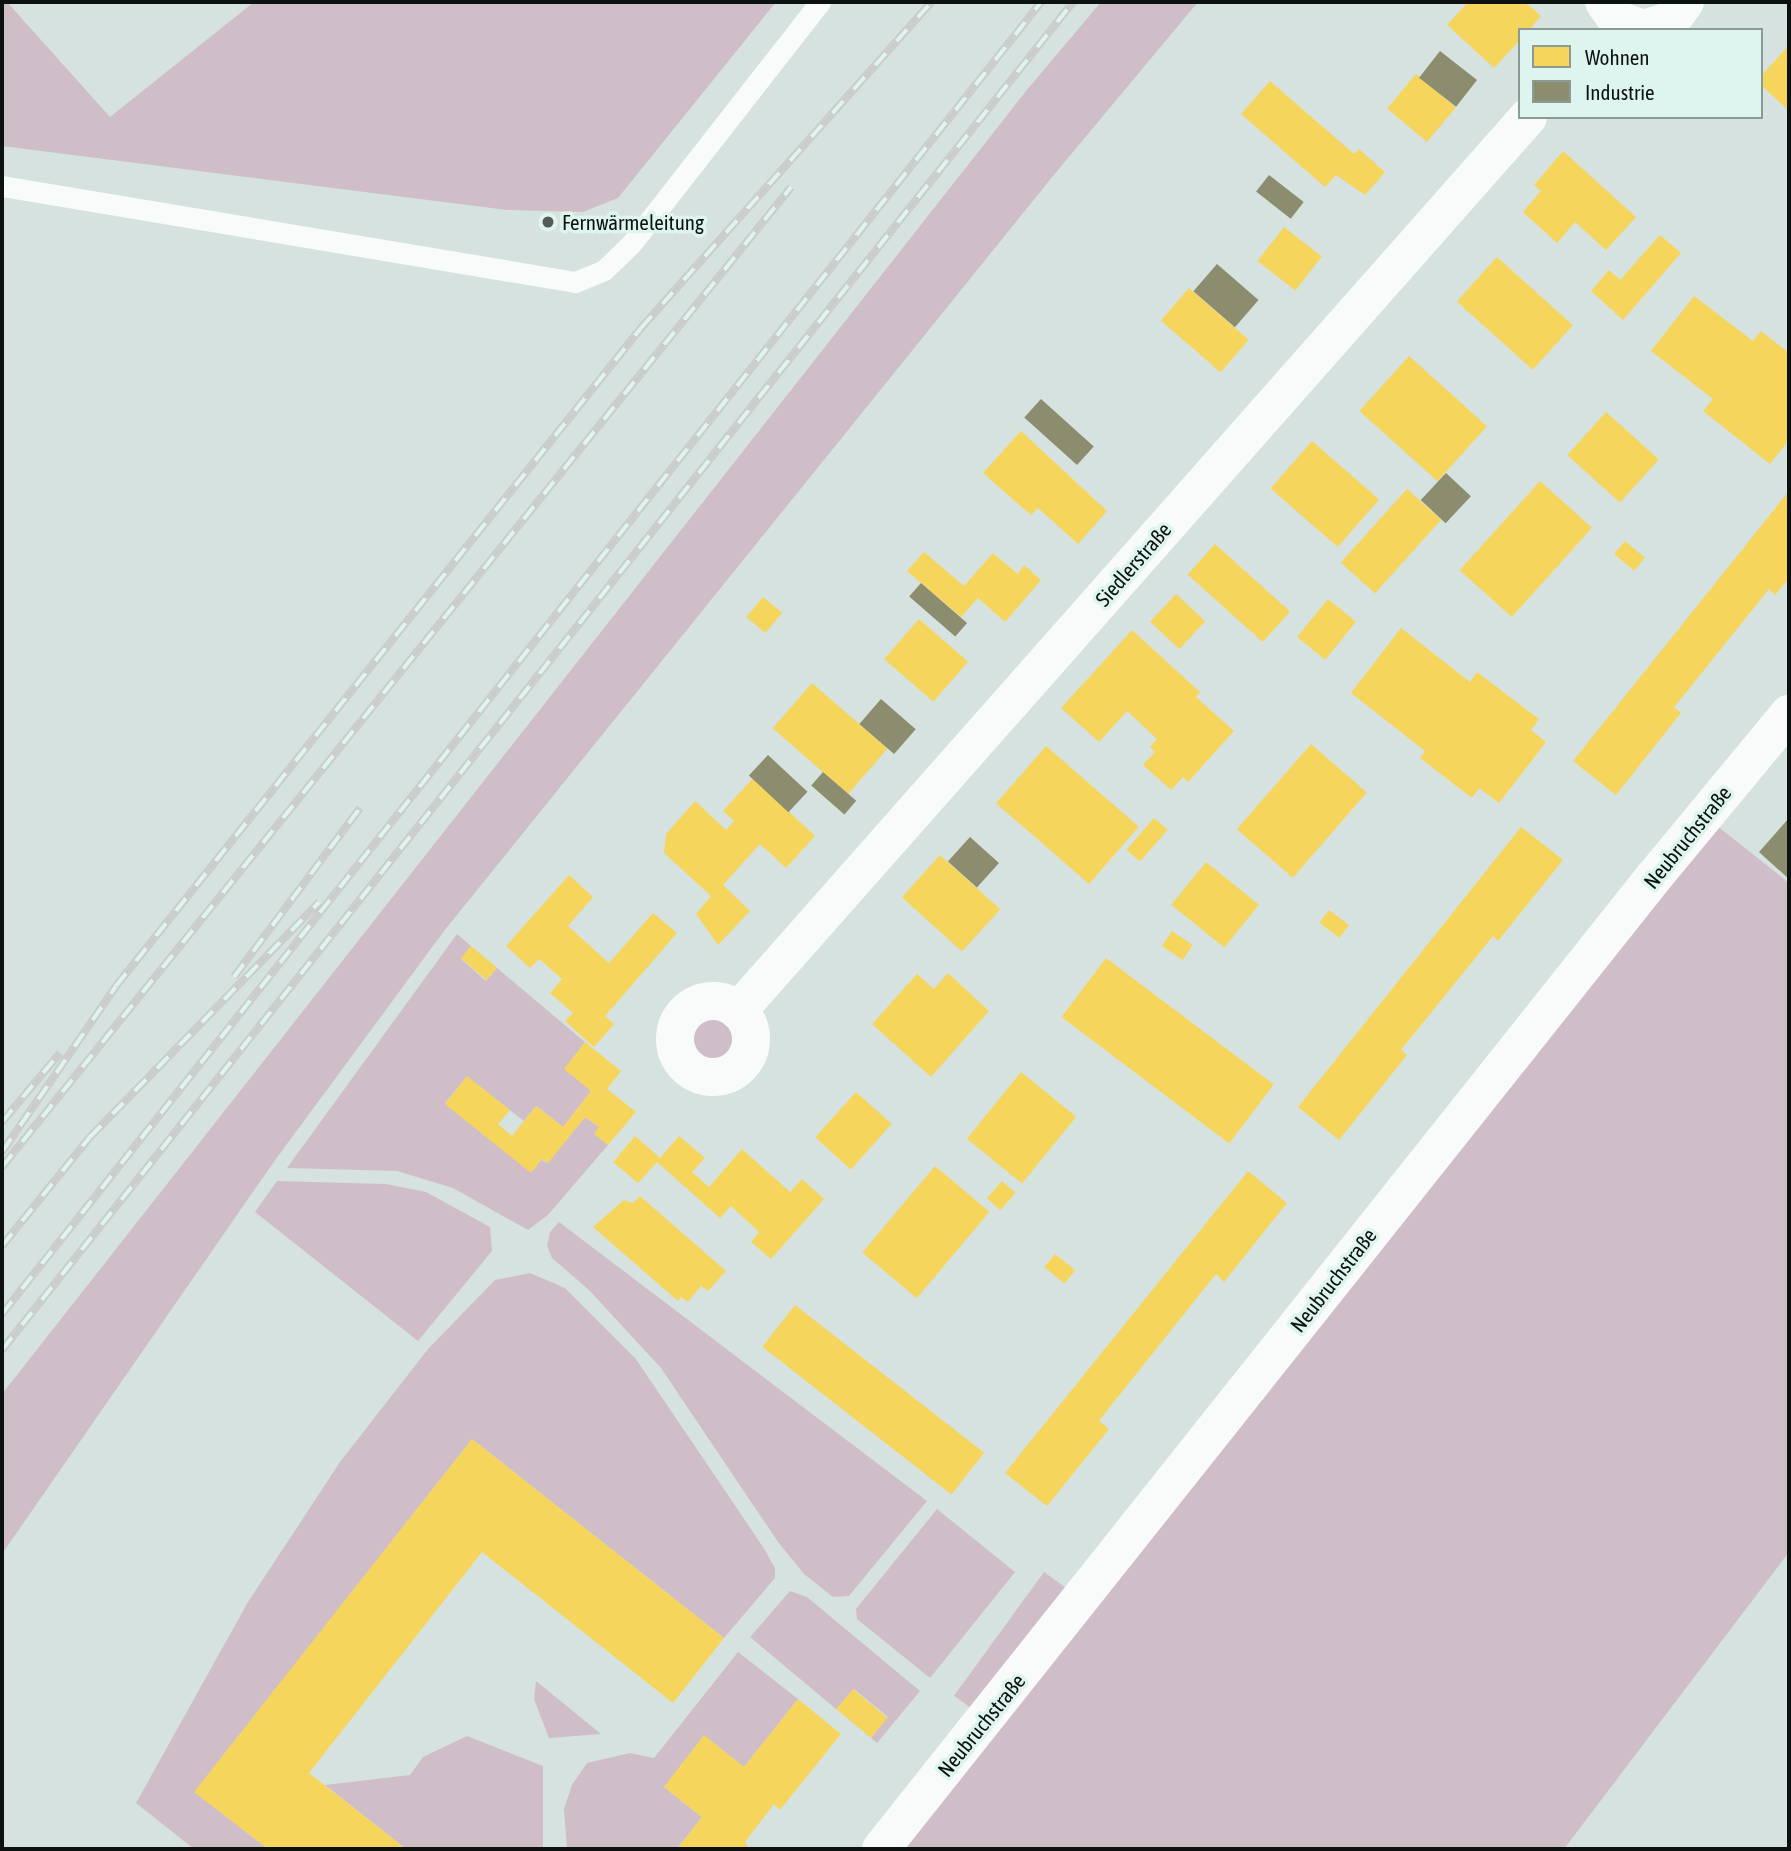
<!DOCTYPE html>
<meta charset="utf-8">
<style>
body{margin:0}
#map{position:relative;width:1791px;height:1851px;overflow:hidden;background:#d6e2df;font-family:"Asap Condensed",sans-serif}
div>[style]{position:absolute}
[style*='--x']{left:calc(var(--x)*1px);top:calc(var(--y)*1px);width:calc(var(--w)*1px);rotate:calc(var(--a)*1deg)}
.green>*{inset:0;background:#cfbec7;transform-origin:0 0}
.round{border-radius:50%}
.homes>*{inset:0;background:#f6d55c;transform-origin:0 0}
.industry>*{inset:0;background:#8c8c6e;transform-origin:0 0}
.service>*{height:21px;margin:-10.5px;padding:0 10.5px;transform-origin:10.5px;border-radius:10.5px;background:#f9fbfa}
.minor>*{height:38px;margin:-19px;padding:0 19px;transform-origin:19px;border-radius:19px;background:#f9fbfa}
.minor>.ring{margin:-19px;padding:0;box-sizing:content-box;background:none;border:38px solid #f9fbfa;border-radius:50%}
.rail>*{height:8px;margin-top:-4px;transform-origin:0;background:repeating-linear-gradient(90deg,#def4ee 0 16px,#cacdcc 0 32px);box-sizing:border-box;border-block:2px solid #cacdcc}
.dots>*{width:19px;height:19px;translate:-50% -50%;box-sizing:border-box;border:4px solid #def4ee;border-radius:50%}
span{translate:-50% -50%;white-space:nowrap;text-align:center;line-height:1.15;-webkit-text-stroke:7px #def4ee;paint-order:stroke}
.poi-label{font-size:21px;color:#0b1210}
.left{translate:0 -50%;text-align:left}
.street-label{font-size:21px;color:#0b1210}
.frame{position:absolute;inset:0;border:4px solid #0b1210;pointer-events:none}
.legend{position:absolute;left:1518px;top:28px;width:245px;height:91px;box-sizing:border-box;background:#def4ee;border:2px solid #8a9a95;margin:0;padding:9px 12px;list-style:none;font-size:21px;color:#0b1210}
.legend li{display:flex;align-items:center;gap:14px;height:35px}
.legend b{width:35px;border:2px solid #8a9a95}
</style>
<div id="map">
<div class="green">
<i style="clip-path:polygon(2px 2px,7px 2px,110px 117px,254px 2px,776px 2px,618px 198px,583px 212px,507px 210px,2px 146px)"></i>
<i style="clip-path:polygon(1101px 2px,1198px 2px,1053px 176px,444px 931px,273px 1163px,2px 1554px,2px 1394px,1026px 91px)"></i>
<i style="clip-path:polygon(1711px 821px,1789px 883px,1789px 1552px,1564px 1849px,880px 1849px)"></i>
<i style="clip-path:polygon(457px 934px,471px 946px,461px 959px,486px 981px,497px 968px,585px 1042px,591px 1091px,563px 1127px,536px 1106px,524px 1121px,467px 1077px,445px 1103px,547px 1163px,585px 1117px,599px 1127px,595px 1134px,608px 1145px,548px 1215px,528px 1230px,453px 1188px,397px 1171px,287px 1168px)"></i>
<i class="round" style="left:688px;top:1016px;width:48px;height:48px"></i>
<i style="clip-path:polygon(277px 1181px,386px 1184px,426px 1192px,490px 1227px,492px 1251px,418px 1341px,255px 1212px)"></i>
<i style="clip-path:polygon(559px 1222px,927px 1501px,849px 1596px,833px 1597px,804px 1574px,778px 1542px,661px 1368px,589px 1290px,552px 1258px,547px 1246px,550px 1232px)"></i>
<i style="clip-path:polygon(530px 1273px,565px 1288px,636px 1359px,763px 1547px,775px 1568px,775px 1578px,724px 1638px,472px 1439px,195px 1792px,268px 1849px,194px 1849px,136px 1803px,248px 1602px,340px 1462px,428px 1349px,495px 1280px)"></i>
<i style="clip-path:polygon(937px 1509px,1015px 1572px,930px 1678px,857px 1619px,856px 1609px)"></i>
<i style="left:1044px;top:1572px;width:26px;height:153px;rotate:36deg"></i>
<i style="clip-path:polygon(790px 1591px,807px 1597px,920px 1691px,877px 1743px,871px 1738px,888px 1717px,854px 1689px,836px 1709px,750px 1637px)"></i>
<i style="clip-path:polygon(738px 1652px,798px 1699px,744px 1767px,704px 1736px,664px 1787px,702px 1817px,677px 1849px,567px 1849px,564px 1809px,572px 1785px,587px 1763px,630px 1753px,654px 1758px)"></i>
<i style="clip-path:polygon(536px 1681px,601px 1734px,549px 1738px,534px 1699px)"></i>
<i style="clip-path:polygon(467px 1736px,543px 1766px,543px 1849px,406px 1849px,325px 1785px,410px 1775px,423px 1757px)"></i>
</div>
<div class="homes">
<i style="clip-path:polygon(1468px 2px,1525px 2px,1541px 16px,1529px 30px,1520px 30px,1520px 40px,1494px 68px,1447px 25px)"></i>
<i style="clip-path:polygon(1789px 45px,1789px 111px,1761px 85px,1761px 76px)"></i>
<i style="left:1416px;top:74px;width:52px;height:45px;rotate:40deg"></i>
<i style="clip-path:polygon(1270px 81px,1354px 154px,1359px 149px,1385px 172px,1365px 195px,1336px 175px,1325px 187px,1241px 114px)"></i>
<i style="clip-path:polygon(1563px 151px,1636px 217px,1606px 250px,1575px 222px,1557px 243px,1523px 212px,1541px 191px,1534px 185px)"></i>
<i style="left:1284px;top:227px;width:48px;height:43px;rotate:38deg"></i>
<i style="clip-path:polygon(1660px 235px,1681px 253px,1623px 320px,1591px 291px,1609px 270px,1620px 280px)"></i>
<i style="left:1497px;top:257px;width:102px;height:60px;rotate:42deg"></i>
<i style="left:1189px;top:288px;width:79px;height:43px;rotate:41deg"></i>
<i style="clip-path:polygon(1694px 296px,1753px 341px,1761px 331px,1789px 353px,1789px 440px,1770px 464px,1703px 411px,1713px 399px,1651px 351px)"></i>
<i style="left:1409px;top:356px;width:105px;height:74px;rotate:42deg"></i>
<i style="left:1606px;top:412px;width:71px;height:58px;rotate:42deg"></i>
<i style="clip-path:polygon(1021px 431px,1107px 511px,1078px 544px,1038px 508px,1031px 515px,983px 473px)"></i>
<i style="left:1312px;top:441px;width:89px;height:63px;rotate:41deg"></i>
<i style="left:1540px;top:481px;width:70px;height:120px;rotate:42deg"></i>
<i style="left:1407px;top:489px;width:46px;height:99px;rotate:42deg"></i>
<i style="clip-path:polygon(1789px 491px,1789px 578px,1775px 595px,1769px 589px,1684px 695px,1674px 707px,1681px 713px,1616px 795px,1573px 761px)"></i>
<i style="left:1625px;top:541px;width:26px;height:17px;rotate:40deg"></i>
<i style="left:1215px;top:544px;width:101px;height:41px;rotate:42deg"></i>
<i style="clip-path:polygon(924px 552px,964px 586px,993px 553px,1018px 574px,1024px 565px,1041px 580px,1005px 622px,978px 598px,961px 617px,907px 571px)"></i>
<i style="left:1176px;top:594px;width:40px;height:38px;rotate:43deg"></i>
<i style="left:763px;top:597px;width:25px;height:26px;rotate:40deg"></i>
<i style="left:1328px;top:599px;width:36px;height:49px;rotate:39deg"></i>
<i style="left:919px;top:619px;width:65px;height:53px;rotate:41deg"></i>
<i style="clip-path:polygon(1401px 628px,1470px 682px,1477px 672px,1539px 719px,1531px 730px,1546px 742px,1499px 803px,1479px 788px,1472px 798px,1420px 758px,1425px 751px,1351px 693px)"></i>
<i style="clip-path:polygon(1132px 630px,1200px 692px,1196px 697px,1234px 731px,1188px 782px,1183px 777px,1171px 790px,1143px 765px,1155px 752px,1150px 747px,1157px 739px,1127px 711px,1099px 742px,1061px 708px)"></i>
<i style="left:812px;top:683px;width:100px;height:60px;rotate:41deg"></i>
<i style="left:1311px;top:744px;width:74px;height:113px;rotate:41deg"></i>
<i style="left:1046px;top:746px;width:123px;height:76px;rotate:41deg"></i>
<i style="clip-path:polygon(753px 778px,815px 836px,786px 868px,760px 844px,723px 885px,750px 911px,718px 945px,696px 914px,711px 896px,664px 853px,666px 834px,695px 801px,726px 830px,734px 821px,723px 811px)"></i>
<i style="left:1154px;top:818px;width:18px;height:42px;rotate:41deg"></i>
<i style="clip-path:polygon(1521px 827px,1563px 860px,1498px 941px,1493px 936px,1401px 1050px,1407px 1055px,1339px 1140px,1298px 1107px)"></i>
<i style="left:940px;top:855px;width:81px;height:57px;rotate:42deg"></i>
<i style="left:1206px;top:862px;width:68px;height:55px;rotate:39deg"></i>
<i style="clip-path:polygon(569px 875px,593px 897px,568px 926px,609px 963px,653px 913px,677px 933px,605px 1016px,614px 1024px,594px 1047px,565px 1021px,573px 1013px,550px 993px,562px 979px,539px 959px,530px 968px,506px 946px)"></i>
<i style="left:1329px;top:910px;width:25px;height:16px;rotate:37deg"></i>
<i style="left:1172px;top:931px;width:25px;height:18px;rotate:34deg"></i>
<i style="left:471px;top:946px;width:34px;height:16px;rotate:40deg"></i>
<i style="left:1106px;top:958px;width:210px;height:74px;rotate:37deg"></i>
<i style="clip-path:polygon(948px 973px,989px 1011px,931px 1077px,872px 1024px,917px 974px,934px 989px)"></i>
<i style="clip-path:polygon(585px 1042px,621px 1071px,607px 1089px,636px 1112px,608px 1145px,594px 1134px,599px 1127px,585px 1117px,548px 1163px,542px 1159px,531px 1173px,445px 1104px,467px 1076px,510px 1110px,498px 1124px,512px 1136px,536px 1106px,563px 1127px,591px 1091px,564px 1069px)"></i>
<i style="left:1021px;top:1072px;width:71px;height:86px;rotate:39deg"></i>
<i style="left:856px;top:1092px;width:48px;height:61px;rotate:42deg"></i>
<i style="clip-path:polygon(635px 1136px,660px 1158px,679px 1136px,705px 1158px,692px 1172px,709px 1187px,742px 1149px,790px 1192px,802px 1179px,824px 1199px,771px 1259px,751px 1242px,759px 1232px,731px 1206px,720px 1218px,657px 1162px,638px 1183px,613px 1162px)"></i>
<i style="left:935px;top:1166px;width:71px;height:113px;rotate:40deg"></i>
<i style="clip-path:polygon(1248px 1171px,1287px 1203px,1224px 1282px,1216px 1274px,1105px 1413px,1099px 1421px,1109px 1429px,1047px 1506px,1005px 1473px)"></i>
<i style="left:1002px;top:1181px;width:18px;height:23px;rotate:41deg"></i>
<i style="clip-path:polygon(640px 1196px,726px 1271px,708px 1291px,701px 1286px,688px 1302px,681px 1297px,678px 1301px,593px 1227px,624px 1200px,633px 1203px)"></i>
<i style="left:1055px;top:1254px;width:26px;height:17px;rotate:39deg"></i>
<i style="left:795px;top:1305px;width:240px;height:53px;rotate:38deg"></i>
<i style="clip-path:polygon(472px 1439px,724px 1638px,673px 1703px,482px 1552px,309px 1773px,406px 1849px,268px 1849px,194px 1792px)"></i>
<i style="left:853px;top:1689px;width:45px;height:26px;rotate:40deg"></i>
<i style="clip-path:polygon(798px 1699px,841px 1734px,780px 1810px,774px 1804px,745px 1842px,749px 1849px,677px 1849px,702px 1817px,664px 1787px,704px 1735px,744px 1767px)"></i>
</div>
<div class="industry">
<i style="left:1440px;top:51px;width:47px;height:34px;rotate:38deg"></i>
<i style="left:1269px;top:175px;width:44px;height:21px;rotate:38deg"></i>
<i style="left:1217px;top:264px;width:55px;height:36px;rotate:41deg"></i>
<i style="left:1041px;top:399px;width:71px;height:25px;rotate:42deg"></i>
<i style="left:1446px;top:473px;width:34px;height:37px;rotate:43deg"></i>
<i style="left:921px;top:583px;width:61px;height:18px;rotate:41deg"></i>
<i style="left:881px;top:699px;width:46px;height:33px;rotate:41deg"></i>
<i style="left:768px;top:755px;width:54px;height:28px;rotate:43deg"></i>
<i style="left:823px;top:772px;width:44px;height:18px;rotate:41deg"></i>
<i style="clip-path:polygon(1789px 818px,1789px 879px,1759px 852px)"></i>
<i style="left:970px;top:837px;width:39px;height:33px;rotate:42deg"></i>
</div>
<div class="service">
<i style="--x:2;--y:186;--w:581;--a:9.51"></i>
<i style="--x:575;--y:282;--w:31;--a:-22"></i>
<i style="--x:604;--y:270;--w:37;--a:-44"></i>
<i style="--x:631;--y:244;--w:307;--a:-52"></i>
</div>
<div class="minor">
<i style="--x:1604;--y:2;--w:21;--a:55"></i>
<i style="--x:1616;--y:19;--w:30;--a:20"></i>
<i style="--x:1644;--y:29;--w:29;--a:-18"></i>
<i style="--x:1672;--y:20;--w:22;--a:-54"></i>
<i class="ring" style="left:675px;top:1001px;width:38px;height:38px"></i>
<i style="--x:738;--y:1011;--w:1193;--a:-48.53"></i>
<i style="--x:881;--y:1849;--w:1242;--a:-51.51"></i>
<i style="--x:1654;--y:877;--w:212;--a:-50.4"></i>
</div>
<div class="rail">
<i style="--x:234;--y:977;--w:211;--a:-53.3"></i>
<i style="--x:2;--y:1122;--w:90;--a:-50"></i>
<i style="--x:2;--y:1152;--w:201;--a:-55.5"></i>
<i style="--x:116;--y:986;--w:842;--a:-51.41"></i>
<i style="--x:641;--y:328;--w:436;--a:-48.3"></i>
<i style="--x:2;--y:1167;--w:1258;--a:-51.16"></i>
<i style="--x:2;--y:1246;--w:140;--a:-51.1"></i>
<i style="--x:90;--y:1137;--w:328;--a:-45.7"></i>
<i style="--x:2;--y:1314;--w:1674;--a:-51.62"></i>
<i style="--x:2;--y:1350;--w:1722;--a:-51.53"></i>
</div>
<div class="dots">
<i style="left:548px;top:222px;background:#525b58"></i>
</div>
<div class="poi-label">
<span class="left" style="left:562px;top:222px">Fernwärmeleitung</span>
</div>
<div class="street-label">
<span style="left:1133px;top:564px;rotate:-49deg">Siedlerstraße</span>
<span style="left:1687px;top:837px;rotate:-51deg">Neubruchstraße</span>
<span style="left:1333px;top:1280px;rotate:-52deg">Neubruchstraße</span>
<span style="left:981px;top:1725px;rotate:-51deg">Neubruchstraße</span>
</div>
<div class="frame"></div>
<ul class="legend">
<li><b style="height:19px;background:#f6d55c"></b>Wohnen</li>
<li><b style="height:19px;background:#8c8c6e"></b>Industrie</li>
</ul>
</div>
